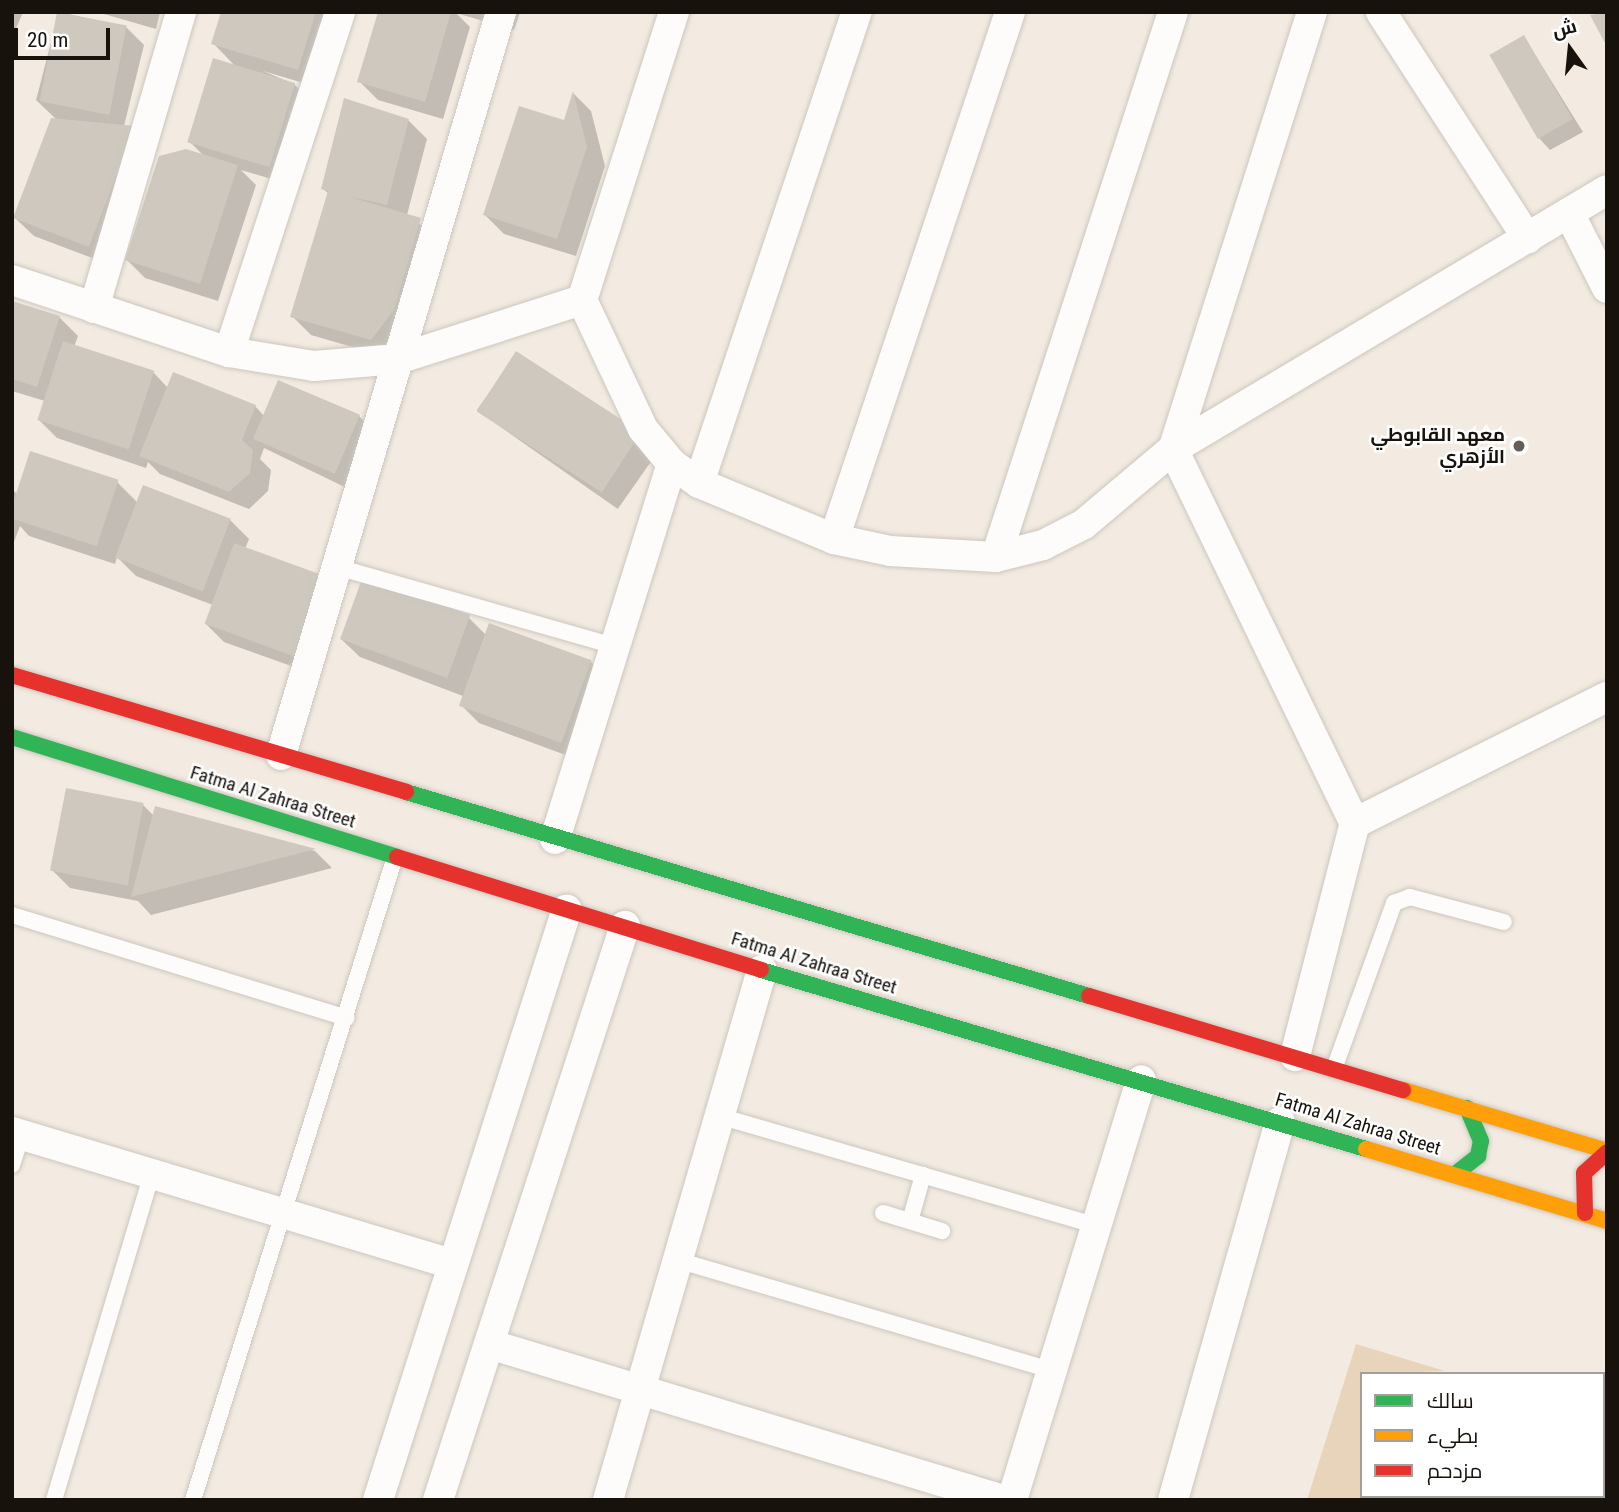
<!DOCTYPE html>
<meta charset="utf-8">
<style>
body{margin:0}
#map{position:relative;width:1619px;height:1512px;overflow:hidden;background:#f3ebe1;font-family:"Roboto Condensed",Cairo,sans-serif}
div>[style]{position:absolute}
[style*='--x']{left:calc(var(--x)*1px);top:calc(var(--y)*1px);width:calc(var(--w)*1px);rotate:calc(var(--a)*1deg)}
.green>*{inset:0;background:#e8d4ba}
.shadow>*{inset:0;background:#0003;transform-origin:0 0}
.building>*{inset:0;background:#cec8bf;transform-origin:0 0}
.roads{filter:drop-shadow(0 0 2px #ccc6be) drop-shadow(0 0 2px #ccc6be)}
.lane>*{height:16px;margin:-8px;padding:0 8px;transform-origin:8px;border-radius:8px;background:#fdfcfa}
.street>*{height:30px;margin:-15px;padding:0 15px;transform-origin:15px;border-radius:15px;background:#fdfcfa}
.fast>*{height:16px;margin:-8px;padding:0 8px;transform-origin:8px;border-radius:8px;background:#30b455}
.slow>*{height:16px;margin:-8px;padding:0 8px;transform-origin:8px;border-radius:8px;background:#ff9f0a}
.jam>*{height:16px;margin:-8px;padding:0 8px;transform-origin:8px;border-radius:8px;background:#e5322d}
.dots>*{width:19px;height:19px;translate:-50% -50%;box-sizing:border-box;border:4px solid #fff;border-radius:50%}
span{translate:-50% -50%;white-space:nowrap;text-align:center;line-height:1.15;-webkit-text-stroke:5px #fff;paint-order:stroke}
.poi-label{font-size:19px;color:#17120c;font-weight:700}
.right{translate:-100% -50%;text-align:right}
.street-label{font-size:19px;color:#17120c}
.frame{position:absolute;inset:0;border:14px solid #17120c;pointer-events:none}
.legend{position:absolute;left:1360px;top:1372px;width:245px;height:126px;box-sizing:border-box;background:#fff;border:2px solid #a2a09e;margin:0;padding:9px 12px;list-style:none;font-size:21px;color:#17120c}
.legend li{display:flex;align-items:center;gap:14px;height:35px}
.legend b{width:35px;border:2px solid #a2a09e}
.north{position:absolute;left:1535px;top:14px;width:70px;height:70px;-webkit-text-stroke:5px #fff;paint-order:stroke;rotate:345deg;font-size:19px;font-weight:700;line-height:28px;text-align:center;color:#17120c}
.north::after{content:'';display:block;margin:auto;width:24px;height:32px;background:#17120c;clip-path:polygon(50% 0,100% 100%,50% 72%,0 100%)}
.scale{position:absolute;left:14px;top:28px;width:96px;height:32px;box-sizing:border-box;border:4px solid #17120c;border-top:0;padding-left:9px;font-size:21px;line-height:24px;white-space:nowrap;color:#17120c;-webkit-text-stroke:5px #fff;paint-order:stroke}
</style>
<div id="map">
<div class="green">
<i style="clip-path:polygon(1356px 1344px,1445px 1371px,1362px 1374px,1362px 1496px,1404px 1500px,1307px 1500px)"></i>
</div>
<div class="shadow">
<i style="clip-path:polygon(12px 12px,23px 12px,12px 38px)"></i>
<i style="clip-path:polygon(59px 12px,126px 27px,144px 45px,124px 126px,135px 127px,108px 264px,34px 236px,15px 218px,57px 120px,36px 100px)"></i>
<i style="clip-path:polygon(97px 12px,160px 12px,156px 29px)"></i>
<i style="clip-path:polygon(223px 12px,340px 12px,317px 87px,263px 71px,294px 84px,313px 103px,288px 184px,241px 170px,256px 185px,218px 301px,145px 278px,127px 260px,204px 156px,189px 141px,236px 67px,213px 43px)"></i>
<i style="clip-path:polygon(380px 12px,520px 12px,514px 30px,456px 13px,470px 27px,443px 119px,378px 100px,359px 81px)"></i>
<i style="clip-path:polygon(1524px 37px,1583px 132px,1550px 150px,1538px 137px)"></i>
<i style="clip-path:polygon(574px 94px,591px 111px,605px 166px,576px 256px,504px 234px,485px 215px,565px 123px)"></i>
<i style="clip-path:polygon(408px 120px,427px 139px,407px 215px,439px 238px,390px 358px,311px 335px,292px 316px,329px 194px,323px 189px)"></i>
<i style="clip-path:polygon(12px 302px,59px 317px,78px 336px,74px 347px,153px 372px,168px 388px,255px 406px,264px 416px,359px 416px,377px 434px,353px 491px,264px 448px,260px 459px,271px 470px,268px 491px,249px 509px,160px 474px,148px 462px,146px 468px,57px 438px,39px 420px,45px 401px,12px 391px)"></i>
<i style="left:517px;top:353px;width:172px;height:70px;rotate:35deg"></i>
<i style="clip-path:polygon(31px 454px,117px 482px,138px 503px,230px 520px,249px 539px,245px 549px,322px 577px,311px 673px,224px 642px,206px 624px,213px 605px,136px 576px,117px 557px,115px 564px,29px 536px,20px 526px,12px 547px,12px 489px,18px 495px)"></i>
<i style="clip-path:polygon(469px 618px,486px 635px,490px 625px,591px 662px,609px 680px,579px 760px,479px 723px,460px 704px,463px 696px,360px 657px,341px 639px)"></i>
<i style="clip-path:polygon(143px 805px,154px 816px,315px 851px,332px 868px,151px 915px,138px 901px,70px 888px,51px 869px)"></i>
</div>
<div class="building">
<i style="left:57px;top:12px;width:71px;height:91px;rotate:11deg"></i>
<i style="clip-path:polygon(221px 12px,316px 12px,298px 70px,211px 44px)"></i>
<i style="clip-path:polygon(378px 12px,451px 12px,425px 102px,357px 82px)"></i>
<i style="clip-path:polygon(1607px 12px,1607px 47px,1590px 15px)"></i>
<i style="left:1524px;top:35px;width:97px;height:40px;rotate:60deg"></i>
<i style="left:213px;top:58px;width:86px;height:88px;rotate:17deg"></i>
<i style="clip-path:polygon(573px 91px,587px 147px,557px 239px,483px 215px,519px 106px,564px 120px)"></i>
<i style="clip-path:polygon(344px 98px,409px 119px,387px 205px,347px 196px,421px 218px,394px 310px,371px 340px,290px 317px,328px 191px,321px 189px)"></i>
<i style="clip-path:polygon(51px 118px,135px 126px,89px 247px,13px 218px)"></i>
<i style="clip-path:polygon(186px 149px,238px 165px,200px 284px,125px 260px,159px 156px)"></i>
<i style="clip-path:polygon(12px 301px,60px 316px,37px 387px,12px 379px)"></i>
<i style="left:63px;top:341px;width:96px;height:83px;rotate:18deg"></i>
<i style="left:516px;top:351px;width:149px;height:72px;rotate:33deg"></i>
<i style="clip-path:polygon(173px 372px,256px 405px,242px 440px,253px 450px,250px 473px,229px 492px,139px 456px)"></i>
<i style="left:278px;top:380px;width:89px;height:64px;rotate:23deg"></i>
<i style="left:30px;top:451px;width:93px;height:70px;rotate:18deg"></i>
<i style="left:143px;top:485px;width:94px;height:78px;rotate:21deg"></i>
<i style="left:234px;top:543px;width:95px;height:86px;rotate:20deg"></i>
<i style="left:363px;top:576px;width:114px;height:67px;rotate:20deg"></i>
<i style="left:489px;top:623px;width:109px;height:88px;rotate:20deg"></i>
<i style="left:66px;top:788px;width:79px;height:84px;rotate:11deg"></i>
<i style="clip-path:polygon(155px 806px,316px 849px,131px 897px)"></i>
</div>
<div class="roads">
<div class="lane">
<i style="--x:337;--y:567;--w:289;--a:15.9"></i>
<i style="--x:12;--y:915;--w:350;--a:17.1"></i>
<i style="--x:1334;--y:1069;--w:177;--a:-70.1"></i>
<i style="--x:1394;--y:903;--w:17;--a:-21"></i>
<i style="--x:1410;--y:897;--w:97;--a:14.9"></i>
<i style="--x:719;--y:1116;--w:394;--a:16.2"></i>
<i style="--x:12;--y:1165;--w:32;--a:-72"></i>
<i style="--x:883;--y:1213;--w:62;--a:17"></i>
<i style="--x:910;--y:1221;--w:48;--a:-74.2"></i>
<i style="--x:677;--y:1260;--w:390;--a:16.4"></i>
<i style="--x:54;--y:1500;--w:340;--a:-73.3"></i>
<i style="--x:193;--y:1500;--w:674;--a:-72.56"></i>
</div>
<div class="street">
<i style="--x:674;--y:12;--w:302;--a:107.7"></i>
<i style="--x:582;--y:300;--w:143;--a:64.7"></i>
<i style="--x:643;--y:429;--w:45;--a:50.4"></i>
<i style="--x:672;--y:464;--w:33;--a:35"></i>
<i style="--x:699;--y:483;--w:146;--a:22.5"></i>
<i style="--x:834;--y:539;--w:57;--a:12.1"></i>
<i style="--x:890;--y:551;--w:106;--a:3.2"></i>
<i style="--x:996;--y:557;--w:49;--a:-14.3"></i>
<i style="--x:1043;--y:545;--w:46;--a:-27.1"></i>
<i style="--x:1084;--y:524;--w:116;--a:-40.1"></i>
<i style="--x:1173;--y:449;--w:505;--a:-30.83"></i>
<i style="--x:1312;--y:12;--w:459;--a:107.6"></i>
<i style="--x:1173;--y:449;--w:416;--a:64.1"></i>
<i style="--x:1381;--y:12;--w:270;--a:57.1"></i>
<i style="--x:1569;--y:213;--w:84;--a:63.1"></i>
<i style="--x:12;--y:280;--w:229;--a:18.4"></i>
<i style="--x:229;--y:352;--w:86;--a:9.4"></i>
<i style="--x:314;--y:366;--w:84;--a:-4.8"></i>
<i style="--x:398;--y:359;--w:193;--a:-17.8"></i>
<i style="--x:94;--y:308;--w:309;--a:-73.6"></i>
<i style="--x:229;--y:352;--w:358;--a:-71.9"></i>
<i style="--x:699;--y:483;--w:497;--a:-71.5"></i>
<i style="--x:834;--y:539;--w:556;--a:-71.53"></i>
<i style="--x:996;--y:557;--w:573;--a:-72.01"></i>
<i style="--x:281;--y:755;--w:775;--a:-73.51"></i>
<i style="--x:555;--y:839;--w:393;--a:-72.7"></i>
<i style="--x:1295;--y:1056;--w:241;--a:-75.6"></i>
<i style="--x:1355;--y:823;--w:282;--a:-26.6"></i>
<i style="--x:12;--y:1132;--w:460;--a:16.7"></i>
<i style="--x:489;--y:1344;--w:537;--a:16.88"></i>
<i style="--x:378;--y:1500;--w:620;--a:-72.27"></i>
<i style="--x:438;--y:1500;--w:604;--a:-71.96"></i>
<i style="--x:608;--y:1500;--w:552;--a:-73.8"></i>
<i style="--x:1012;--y:1500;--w:439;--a:-72.9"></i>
<i style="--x:1173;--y:1500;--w:393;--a:-74.2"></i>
</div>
<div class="fast">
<i style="--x:12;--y:737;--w:403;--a:17.3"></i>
<i style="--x:406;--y:792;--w:713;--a:16.63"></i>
<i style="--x:761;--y:970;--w:631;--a:16.48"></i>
<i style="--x:1454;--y:1175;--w:31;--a:-38"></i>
<i style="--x:1478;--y:1156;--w:15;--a:-79"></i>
<i style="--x:1481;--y:1141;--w:36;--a:-113"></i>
</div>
<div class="slow">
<i style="--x:1403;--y:1090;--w:213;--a:16.6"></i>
<i style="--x:1366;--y:1149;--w:252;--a:16.6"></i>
</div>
<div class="jam">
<i style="--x:12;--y:675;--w:411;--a:16.5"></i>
<i style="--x:397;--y:857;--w:381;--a:17.2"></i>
<i style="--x:1089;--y:996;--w:328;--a:16.7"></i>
<i style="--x:1585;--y:1213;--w:40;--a:-91.4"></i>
<i style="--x:1584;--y:1173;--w:31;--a:-42"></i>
</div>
</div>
<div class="dots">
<i style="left:1519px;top:446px;background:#645e57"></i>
</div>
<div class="poi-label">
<span class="right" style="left:1505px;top:446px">معهد القابوطي<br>الأزهري</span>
</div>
<div class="street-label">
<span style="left:273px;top:797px;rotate:17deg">Fatma Al Zahraa Street</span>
<span style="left:814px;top:963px;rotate:17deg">Fatma Al Zahraa Street</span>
<span style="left:1358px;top:1124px;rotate:17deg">Fatma Al Zahraa Street</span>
</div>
<div class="frame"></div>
<ul class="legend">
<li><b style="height:9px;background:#30b455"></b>سالك</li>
<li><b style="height:9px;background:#ff9f0a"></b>بطيء</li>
<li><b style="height:9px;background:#e5322d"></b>مزدحم</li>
</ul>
<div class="north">ش</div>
<div class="scale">20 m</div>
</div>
